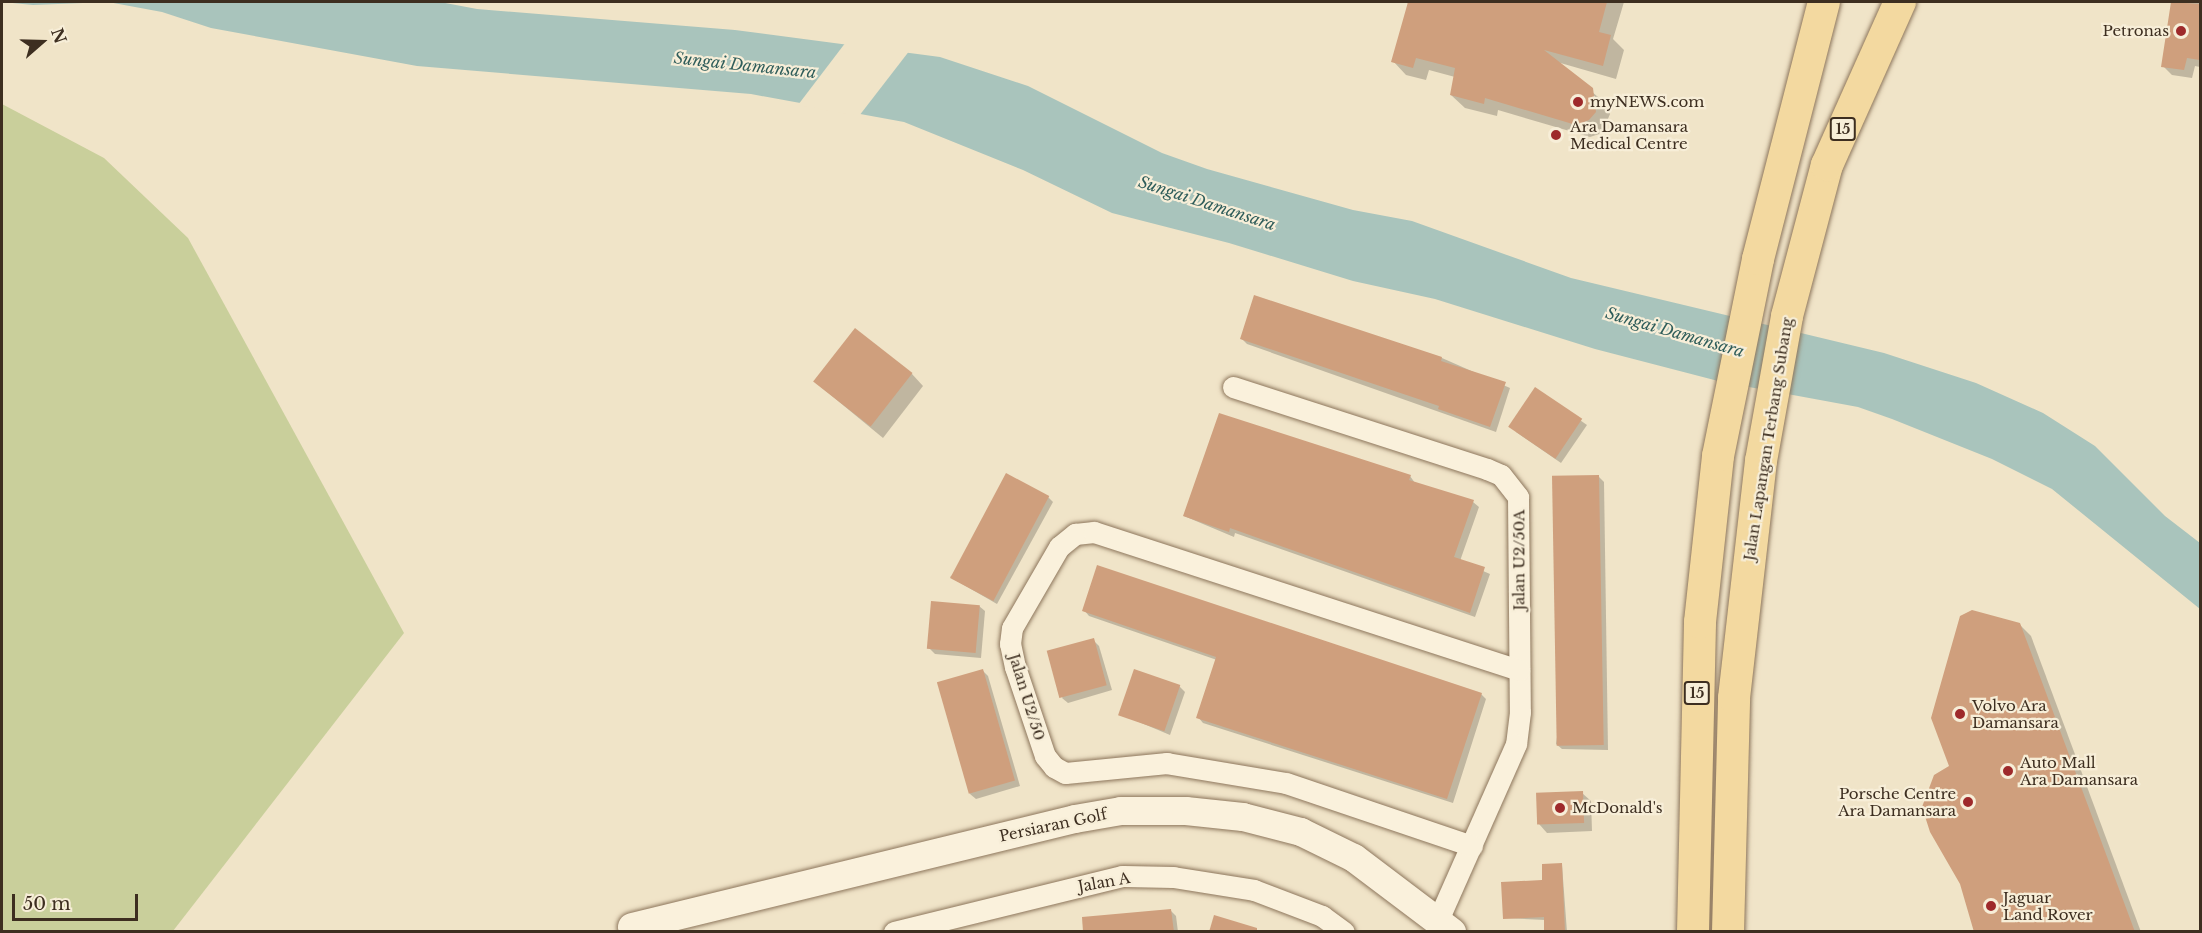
<!DOCTYPE html>
<style>
body{margin:0}
#map{position:relative;width:2202px;height:933px;overflow:hidden;background:#f0e4c8;font-family:"Libre Baskerville",serif}
div>[style]{position:absolute}
[style*='--x']{left:calc(var(--x)*1px);top:calc(var(--y)*1px);width:calc(var(--w)*1px);rotate:calc(var(--a)*1deg)}
.green>*{inset:0;background:#c9cf9b}
.water>*{inset:0;background:#a9c4bc}
.pier>*{inset:0;background:#f0e4c8}
.shadow>*{inset:0;background:#0003}
.building>*{inset:0;background:#cf9f7d;transform-origin:0 0}
.roads{filter:drop-shadow(0 0 2px #8d765c) drop-shadow(0 0 2px #8d765c)}
.street>*{height:21px;margin:-10.5px;padding:0 10.5px;transform-origin:10.5px;border-radius:10.5px;background:#faf1dc}
.secondary>*{height:28px;margin:-14px;padding:0 14px;transform-origin:14px;border-radius:14px;background:#faf1dc}
.primary>*{height:32px;margin:-16px;padding:0 16px;transform-origin:16px;border-radius:16px;background:#f3d9a0}
.dots>*{width:16px;height:16px;translate:-50% -50%;box-sizing:border-box;border:3px solid #f7eed8;border-radius:50%}
span{translate:-50% -50%;white-space:nowrap;text-align:center;line-height:1.15;-webkit-text-stroke:4.5px #f7eed8;paint-order:stroke}
.shield-label span{padding:2px 4px;background:#f7eed8;border:2px solid;border-radius:4px;-webkit-text-stroke-width:0}
.shield-label{font-size:14px;color:#3d2e20;font-weight:700}
.poi-label{font-size:15px;color:#3d2e20}
.right{translate:-100% -50%;text-align:right}
.left{translate:0 -50%;text-align:left}
.street-label{font-size:15px;color:#3d2e20}
.water-label{font-size:16px;color:#2f5d5a;font-style:italic}
.frame{position:absolute;inset:0;border:3px solid #3d2e20;pointer-events:none}
.north{position:absolute;left:12px;top:12px;width:60px;height:60px;-webkit-text-stroke:4px #f7eed8;paint-order:stroke;rotate:70deg;font-size:16px;font-weight:700;line-height:24px;text-align:center;color:#3d2e20}
.north::after{content:'';display:block;margin:auto;width:21px;height:27px;background:#3d2e20;clip-path:polygon(50% 0,100% 100%,50% 72%,0 100%)}
.scale{position:absolute;left:12px;top:894px;width:126px;height:27px;box-sizing:border-box;border:3px solid #3d2e20;border-top:0;padding-left:8px;font-size:18px;line-height:21px;white-space:nowrap;color:#3d2e20;-webkit-text-stroke:4px #f7eed8;paint-order:stroke}
</style>
<div id="map">
<div class="green">
<i style="clip-path:polygon(2px 104px,104px 158px,188px 238px,404px 633px,173px 931px,2px 931px)"></i>
</div>
<div class="water">
<i style="clip-path:polygon(2px 2px,440px 2px,477px 9px,735px 30px,940px 57px,1028px 86px,1162px 153px,1207px 169px,1353px 210px,1412px 221px,1571px 278px,1884px 353px,1976px 383px,2043px 413px,2095px 446px,2165px 516px,2200px 543px,2200px 609px,2052px 489px,1992px 459px,1892px 419px,1858px 407px,1722px 382px,1595px 349px,1435px 299px,1353px 281px,1229px 243px,1112px 213px,1023px 170px,904px 122px,751px 94px,417px 66px,211px 28px,162px 12px,108px 2px,33px 5px)"></i>
</div>
<div class="pier">
<i style="clip-path:polygon(846px 42px,910px 50px,859px 116px,798px 105px)"></i>
</div>
<div class="shadow">
<i style="clip-path:polygon(1405px 2px,1624px 2px,1613px 39px,1624px 50px,1616px 79px,1557px 62px,1605px 103px,1610px 114px,1602px 133px,1590px 137px,1498px 110px,1497px 116px,1465px 108px,1451px 95px,1455px 77px,1429px 70px,1426px 80px,1406px 75px,1393px 61px,1409px 4px)"></i>
<i style="clip-path:polygon(2172px 2px,2200px 2px,2200px 67px,2195px 66px,2192px 78px,2172px 75px,2163px 66px)"></i>
<i style="clip-path:polygon(1242px 339px,1442px 358px,1510px 388px,1496px 432px,1247px 344px)"></i>
<i style="clip-path:polygon(912px 374px,923px 386px,883px 438px,815px 382px)"></i>
<i style="clip-path:polygon(1535px 389px,1587px 425px,1561px 463px,1516px 432px)"></i>
<i style="clip-path:polygon(1410px 476px,1415px 483px,1473px 502px,1479px 507px,1460px 561px,1490px 574px,1475px 617px,1235px 533px,1234px 537px,1184px 516px)"></i>
<i style="clip-path:polygon(1599px 477px,1604px 482px,1608px 750px,1562px 749px,1556px 744px)"></i>
<i style="clip-path:polygon(1048px 497px,1053px 502px,997px 604px,950px 577px)"></i>
<i style="clip-path:polygon(979px 606px,985px 611px,981px 658px,935px 654px,929px 648px)"></i>
<i style="clip-path:polygon(1084px 610px,1481px 694px,1486px 699px,1453px 803px,1203px 723px,1198px 717px,1217px 660px,1089px 616px)"></i>
<i style="clip-path:polygon(2019px 624px,2031px 636px,2141px 932px,1977px 932px,1951px 767px)"></i>
<i style="clip-path:polygon(1093px 640px,1099px 646px,1112px 690px,1068px 703px,1062px 698px)"></i>
<i style="clip-path:polygon(983px 671px,988px 676px,1020px 786px,976px 799px,970px 794px)"></i>
<i style="clip-path:polygon(1179px 686px,1185px 692px,1170px 735px,1120px 714px)"></i>
<i style="clip-path:polygon(1582px 793px,1591px 801px,1592px 831px,1547px 833px,1539px 824px)"></i>
<i style="clip-path:polygon(1562px 865px,1567px 932px,1546px 932px,1545px 920px,1505px 918px)"></i>
<i style="clip-path:polygon(1171px 911px,1176px 916px,1178px 932px,1085px 932px)"></i>
</div>
<div class="building">
<i style="clip-path:polygon(1408px 2px,1607px 2px,1599px 32px,1611px 35px,1603px 66px,1544px 50px,1593px 88px,1596px 112px,1589px 120px,1576px 125px,1485px 98px,1484px 104px,1450px 95px,1455px 68px,1416px 58px,1413px 68px,1391px 62px)"></i>
<i style="clip-path:polygon(2171px 2px,2200px 4px,2200px 60px,2187px 58px,2184px 70px,2161px 67px)"></i>
<i style="clip-path:polygon(1254px 295px,1442px 357px,1441px 361px,1506px 382px,1490px 427px,1438px 409px,1439px 406px,1240px 339px)"></i>
<i style="left:855px;top:328px;width:73px;height:68px;rotate:38deg"></i>
<i style="left:1535px;top:387px;width:57px;height:48px;rotate:34deg"></i>
<i style="clip-path:polygon(1219px 413px,1411px 475px,1409px 480px,1474px 500px,1454px 557px,1485px 567px,1470px 613px,1230px 528px,1229px 532px,1183px 516px)"></i>
<i style="left:1006px;top:473px;width:49px;height:119px;rotate:28deg"></i>
<i style="left:1599px;top:475px;width:270px;height:47px;rotate:89deg"></i>
<i style="clip-path:polygon(1097px 565px,1482px 693px,1447px 799px,1196px 718px,1216px 657px,1082px 611px)"></i>
<i style="left:931px;top:601px;width:49px;height:48px;rotate:5deg"></i>
<i style="clip-path:polygon(1972px 610px,2020px 623px,2135px 932px,1974px 932px,1960px 884px,1930px 832px,1922px 807px,1934px 775px,1949px 766px,1931px 718px,1960px 616px)"></i>
<i style="left:1094px;top:638px;width:49px;height:49px;rotate:75deg"></i>
<i style="left:983px;top:669px;width:116px;height:48px;rotate:74deg"></i>
<i style="left:1134px;top:669px;width:49px;height:49px;rotate:19deg"></i>
<i style="left:1583px;top:791px;width:32px;height:47px;rotate:88deg"></i>
<i style="clip-path:polygon(1562px 863px,1565px 932px,1544px 932px,1544px 917px,1503px 919px,1501px 882px,1542px 880px,1542px 864px)"></i>
<i style="clip-path:polygon(1171px 909px,1174px 932px,1083px 932px,1082px 917px)"></i>
<i style="clip-path:polygon(1214px 915px,1257px 928px,1257px 932px,1209px 932px)"></i>
</div>
<div class="roads">
<div class="street">
<i style="--x:1233;--y:387;--w:267;--a:17.9"></i>
<i style="--x:1487;--y:469;--w:15;--a:23"></i>
<i style="--x:1501;--y:475;--w:28;--a:52"></i>
<i style="--x:1518;--y:497;--w:215;--a:89.5"></i>
<i style="--x:1520;--y:712;--w:32;--a:97"></i>
<i style="--x:1516;--y:744;--w:190;--a:113.9"></i>
<i style="--x:1472;--y:846;--w:196;--a:-161.3"></i>
<i style="--x:1286;--y:783;--w:121;--a:-170.5"></i>
<i style="--x:1167;--y:763;--w:102;--a:174.4"></i>
<i style="--x:1065;--y:773;--w:13;--a:-151"></i>
<i style="--x:1054;--y:767;--w:14;--a:-129"></i>
<i style="--x:1045;--y:756;--w:94;--a:-108.6"></i>
<i style="--x:1015;--y:667;--w:24;--a:-102"></i>
<i style="--x:1010;--y:644;--w:16;--a:-83"></i>
<i style="--x:1012;--y:628;--w:94;--a:-59.9"></i>
<i style="--x:1059;--y:547;--w:21;--a:-39"></i>
<i style="--x:1075;--y:534;--w:19;--a:-6"></i>
<i style="--x:1094;--y:532;--w:447;--a:18"></i>
<i style="--x:894;--y:932;--w:235;--a:-13.8"></i>
<i style="--x:1122;--y:876;--w:51;--a:1.1"></i>
<i style="--x:1173;--y:877;--w:82;--a:9.1"></i>
<i style="--x:1254;--y:890;--w:73;--a:20.9"></i>
<i style="--x:1322;--y:916;--w:27;--a:36"></i>
</div>
<div class="secondary">
<i style="--x:632;--y:927;--w:456;--a:-13.7"></i>
<i style="--x:1075;--y:819;--w:47;--a:-9.9"></i>
<i style="--x:1121;--y:811;--w:65;--a:0"></i>
<i style="--x:1186;--y:811;--w:57;--a:6"></i>
<i style="--x:1243;--y:817;--w:60;--a:14.5"></i>
<i style="--x:1301;--y:832;--w:59;--a:26.1"></i>
<i style="--x:1354;--y:858;--w:123;--a:37.1"></i>
</div>
<div class="primary">
<i style="--x:1693;--y:932;--w:310;--a:-88.7"></i>
<i style="--x:1700;--y:622;--w:167;--a:-83.8"></i>
<i style="--x:1718;--y:456;--w:201;--a:-78.5"></i>
<i style="--x:1758;--y:259;--w:265;--a:-75.6"></i>
<i style="--x:1728;--y:932;--w:234;--a:-88.5"></i>
<i style="--x:1734;--y:698;--w:239;--a:-83.5"></i>
<i style="--x:1761;--y:461;--w:147;--a:-79.8"></i>
<i style="--x:1787;--y:316;--w:156;--a:-75.2"></i>
<i style="--x:1827;--y:165;--w:179;--a:-65.9"></i>
</div>
</div>
<div class="dots">
<i style="left:2181px;top:31px;background:#9e2a2b"></i>
<i style="left:1578px;top:102px;background:#9e2a2b"></i>
<i style="left:1556px;top:135px;background:#9e2a2b"></i>
<i style="left:1960px;top:714px;background:#9e2a2b"></i>
<i style="left:2008px;top:771px;background:#9e2a2b"></i>
<i style="left:1968px;top:802px;background:#9e2a2b"></i>
<i style="left:1560px;top:808px;background:#9e2a2b"></i>
<i style="left:1991px;top:906px;background:#9e2a2b"></i>
</div>
<div class="shield-label">
<span style="left:1843px;top:129px">15</span>
<span style="left:1697px;top:693px">15</span>
</div>
<div class="poi-label">
<span class="right" style="left:2169px;top:31px">Petronas</span>
<span class="left" style="left:1590px;top:102px">myNEWS.com</span>
<span class="left" style="left:1570px;top:135px">Ara Damansara<br>Medical Centre</span>
<span class="left" style="left:1972px;top:714px">Volvo Ara<br>Damansara</span>
<span class="left" style="left:2020px;top:771px">Auto Mall<br>Ara Damansara</span>
<span class="right" style="left:1956px;top:802px">Porsche Centre<br>Ara Damansara</span>
<span class="left" style="left:1572px;top:808px">McDonald's</span>
<span class="left" style="left:2003px;top:906px">Jaguar<br>Land Rover</span>
</div>
<div class="street-label">
<span style="left:1768px;top:439px;rotate:-81deg">Jalan Lapangan Terbang Subang</span>
<span style="left:1519px;top:560px;rotate:-90deg">Jalan U2/50A</span>
<span style="left:1027px;top:697px;rotate:73deg">Jalan U2/50</span>
<span style="left:1053px;top:825px;rotate:-12deg">Persiaran Golf</span>
<span style="left:1104px;top:882px;rotate:-10deg">Jalan A</span>
</div>
<div class="water-label">
<span style="left:745px;top:65px;rotate:6deg">Sungai Damansara</span>
<span style="left:1207px;top:203px;rotate:18deg">Sungai Damansara</span>
<span style="left:1675px;top:332px;rotate:16deg">Sungai Damansara</span>
</div>
<div class="frame"></div>
<div class="north">N</div>
<div class="scale">50 m</div>
</div>
